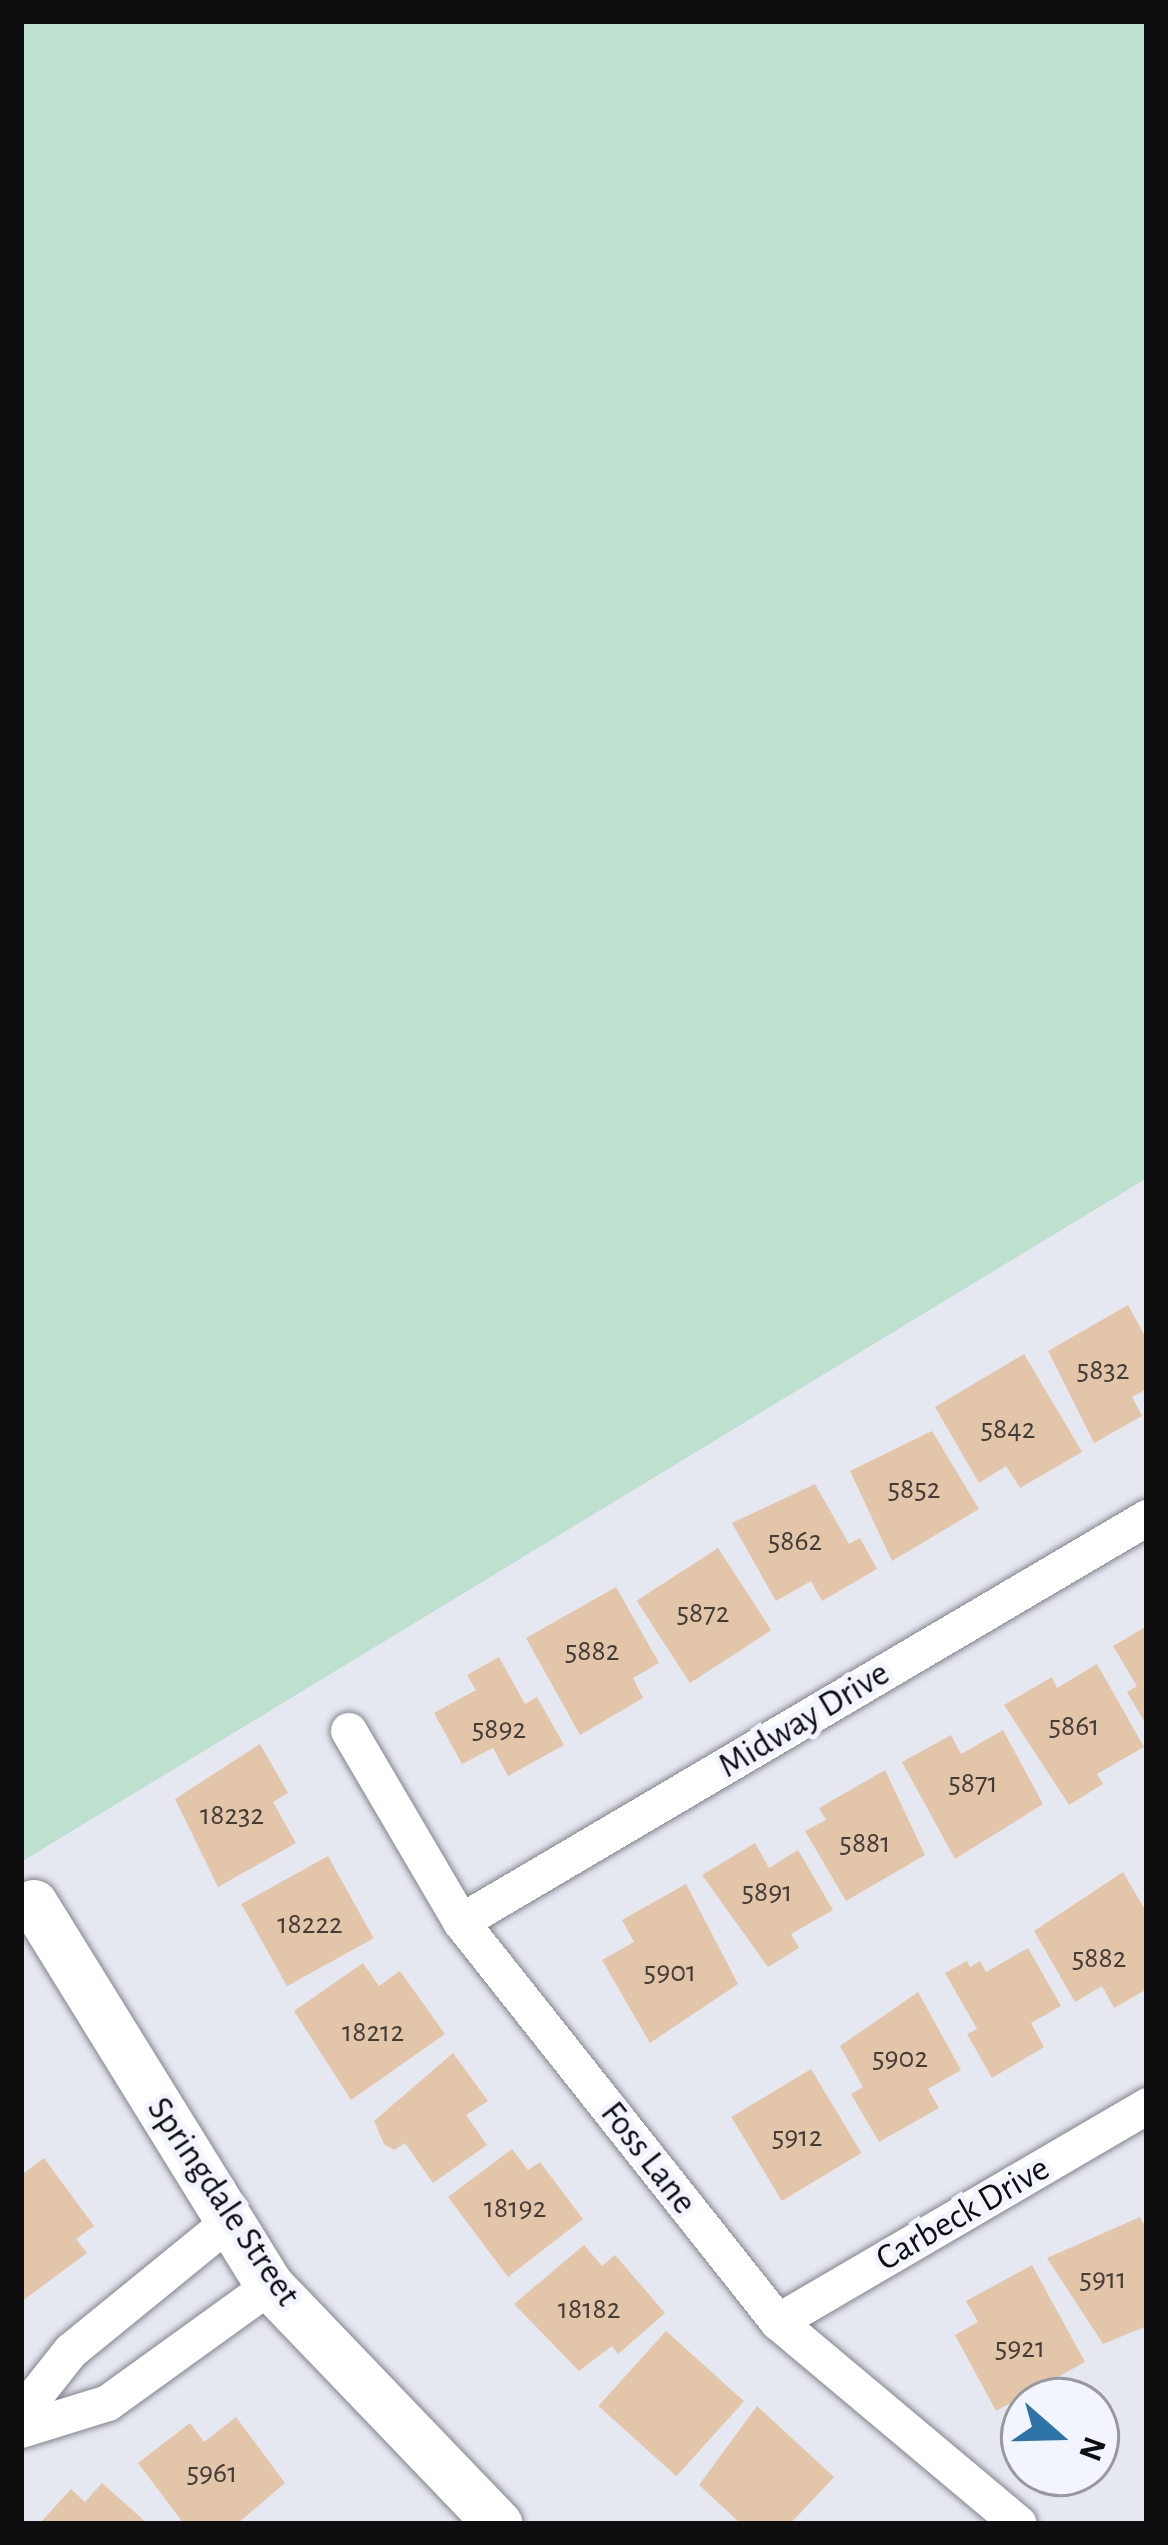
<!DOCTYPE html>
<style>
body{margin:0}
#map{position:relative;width:1168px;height:2545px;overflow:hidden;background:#e6e8f1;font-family:"Alegreya Sans",sans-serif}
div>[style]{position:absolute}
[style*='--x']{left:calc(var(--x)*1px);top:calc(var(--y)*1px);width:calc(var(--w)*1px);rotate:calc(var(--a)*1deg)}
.green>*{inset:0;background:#bde0cf}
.building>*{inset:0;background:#e3c5aa;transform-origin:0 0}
.roads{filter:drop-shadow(0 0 3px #83858d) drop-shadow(0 0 3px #83858d)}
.street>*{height:36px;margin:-18px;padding:0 18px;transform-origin:18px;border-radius:18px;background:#fff}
.secondary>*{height:48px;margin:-24px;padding:0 24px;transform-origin:24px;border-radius:24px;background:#fff}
span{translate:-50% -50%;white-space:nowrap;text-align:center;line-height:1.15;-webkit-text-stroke:10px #f3f5fe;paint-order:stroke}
.number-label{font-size:30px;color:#433c37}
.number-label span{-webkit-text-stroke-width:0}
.street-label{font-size:36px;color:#0e0e11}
.frame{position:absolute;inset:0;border:24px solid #0e0e11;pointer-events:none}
.north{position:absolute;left:1000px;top:2377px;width:120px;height:120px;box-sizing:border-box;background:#f3f5fe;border:3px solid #97999f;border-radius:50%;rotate:110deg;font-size:33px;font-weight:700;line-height:48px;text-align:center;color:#0e0e11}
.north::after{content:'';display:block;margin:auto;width:42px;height:54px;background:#2f74a9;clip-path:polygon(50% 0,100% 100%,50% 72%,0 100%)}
</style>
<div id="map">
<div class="green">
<i style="clip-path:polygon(21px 21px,1147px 21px,1147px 1178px,21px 1862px)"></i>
</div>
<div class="building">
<i style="clip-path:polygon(1128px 1305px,1147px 1340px,1147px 1389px,1132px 1397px,1142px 1416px,1094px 1443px,1048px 1351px)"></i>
<i style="clip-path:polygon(1024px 1354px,1082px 1452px,1020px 1488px,1006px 1466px,979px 1483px,935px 1407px)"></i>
<i style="clip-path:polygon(932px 1431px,979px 1509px,892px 1561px,850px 1471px)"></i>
<i style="clip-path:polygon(815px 1484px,849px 1544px,860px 1538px,877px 1569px,822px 1601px,811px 1581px,776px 1601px,732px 1523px)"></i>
<i style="left:718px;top:1548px;width:98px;height:97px;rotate:57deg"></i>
<i style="clip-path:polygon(616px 1587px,659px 1663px,633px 1678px,643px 1698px,580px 1735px,526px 1638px)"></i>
<i style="clip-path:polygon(1147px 1626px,1147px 1726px,1127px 1692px,1137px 1686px,1113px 1646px)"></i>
<i style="clip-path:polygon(499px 1657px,525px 1704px,537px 1697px,564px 1745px,508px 1776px,493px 1748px,462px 1764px,434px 1713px,476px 1690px,467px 1675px)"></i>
<i style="clip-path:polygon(1097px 1664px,1144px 1747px,1097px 1774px,1103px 1784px,1069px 1805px,1004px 1705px,1052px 1677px,1057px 1688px)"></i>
<i style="clip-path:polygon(1003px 1730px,1043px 1804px,955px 1859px,902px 1762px,951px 1735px,961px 1754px)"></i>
<i style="clip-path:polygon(260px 1744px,288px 1793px,273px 1802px,296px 1843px,218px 1887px,175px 1799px)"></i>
<i style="clip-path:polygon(885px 1770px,925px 1855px,846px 1901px,805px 1831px,826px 1820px,819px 1808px)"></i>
<i style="clip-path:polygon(755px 1843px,769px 1868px,798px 1850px,833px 1910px,791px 1934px,799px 1948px,768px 1967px,702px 1875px)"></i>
<i style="left:328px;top:1856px;width:94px;height:99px;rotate:61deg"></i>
<i style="clip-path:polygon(1123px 1872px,1147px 1913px,1147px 1989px,1114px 2008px,1102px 1986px,1075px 2002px,1034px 1931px)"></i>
<i style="clip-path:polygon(686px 1884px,738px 1984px,650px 2043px,602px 1960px,634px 1942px,622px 1920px)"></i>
<i style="clip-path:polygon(1028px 1948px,1061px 2006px,1031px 2023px,1044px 2047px,992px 2078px,967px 2034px,977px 2029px,945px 1973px,967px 1961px,970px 1967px,980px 1961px,986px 1972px)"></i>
<i style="clip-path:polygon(363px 1963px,379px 1986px,400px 1971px,445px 2034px,351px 2100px,294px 2011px)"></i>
<i style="clip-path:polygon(918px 1992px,961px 2070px,928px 2089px,939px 2108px,879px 2142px,851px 2094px,863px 2087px,840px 2046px)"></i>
<i style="clip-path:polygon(453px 2053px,488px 2101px,466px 2115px,487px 2145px,433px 2183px,405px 2143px,394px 2150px,384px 2144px,374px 2121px)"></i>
<i style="left:811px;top:2069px;width:98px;height:93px;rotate:59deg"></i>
<i style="clip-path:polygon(512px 2149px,528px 2170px,540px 2162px,583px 2219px,508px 2277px,448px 2197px)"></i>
<i style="clip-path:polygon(44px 2158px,94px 2226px,76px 2239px,87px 2253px,21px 2302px,21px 2175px)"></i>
<i style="clip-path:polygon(1140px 2217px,1147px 2230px,1147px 2326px,1103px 2344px,1047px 2258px)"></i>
<i style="clip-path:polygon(584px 2245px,602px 2266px,615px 2255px,665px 2313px,618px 2354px,612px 2346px,579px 2371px,514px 2304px)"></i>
<i style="clip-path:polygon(1032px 2265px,1085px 2362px,996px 2411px,955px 2335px,978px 2322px,966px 2301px)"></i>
<i style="left:666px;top:2331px;width:105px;height:101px;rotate:42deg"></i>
<i style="clip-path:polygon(757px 2406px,834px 2477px,790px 2524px,741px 2524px,699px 2485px)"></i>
<i style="clip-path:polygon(236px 2417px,285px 2483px,237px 2524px,184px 2524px,138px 2463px,190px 2423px,204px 2442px)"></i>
<i style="clip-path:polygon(102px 2483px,148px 2524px,39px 2524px,71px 2489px,85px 2502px)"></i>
</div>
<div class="roads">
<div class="street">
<i style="--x:349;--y:1731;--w:221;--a:59.6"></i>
<i style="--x:461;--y:1922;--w:510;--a:51.6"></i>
<i style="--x:778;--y:2322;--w:314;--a:40"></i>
<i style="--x:461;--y:1922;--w:796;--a:-30.49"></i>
<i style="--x:778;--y:2322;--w:428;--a:-30.3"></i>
<i style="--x:21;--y:2414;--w:80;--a:-51.6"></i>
<i style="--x:71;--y:2351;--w:203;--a:-39.2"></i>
<i style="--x:21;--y:2430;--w:91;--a:-17.2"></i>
<i style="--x:108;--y:2403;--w:200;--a:-35.8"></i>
</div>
<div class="secondary">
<i style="--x:34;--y:1904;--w:449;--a:58.3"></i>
<i style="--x:270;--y:2286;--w:330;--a:46.2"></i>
</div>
</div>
<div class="number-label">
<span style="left:1103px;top:1370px">5832</span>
<span style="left:1008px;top:1429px">5842</span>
<span style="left:914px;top:1489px">5852</span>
<span style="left:795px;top:1541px">5862</span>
<span style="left:703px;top:1613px">5872</span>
<span style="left:592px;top:1651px">5882</span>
<span style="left:1074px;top:1726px">5861</span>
<span style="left:499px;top:1729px">5892</span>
<span style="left:973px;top:1783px">5871</span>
<span style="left:232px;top:1815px">18232</span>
<span style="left:865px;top:1843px">5881</span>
<span style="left:767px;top:1892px">5891</span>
<span style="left:310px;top:1924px">18222</span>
<span style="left:1099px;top:1958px">5882</span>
<span style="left:670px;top:1972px">5901</span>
<span style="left:373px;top:2032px">18212</span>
<span style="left:900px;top:2058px">5902</span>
<span style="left:797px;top:2137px">5912</span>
<span style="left:515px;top:2208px">18192</span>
<span style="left:1103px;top:2279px">5911</span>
<span style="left:589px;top:2309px">18182</span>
<span style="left:1020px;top:2348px">5921</span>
<span style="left:212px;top:2473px">5961</span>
</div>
<div class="street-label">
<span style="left:804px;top:1720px;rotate:-31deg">Midway Drive</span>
<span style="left:648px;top:2158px;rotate:52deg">Foss Lane</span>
<span style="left:223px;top:2202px;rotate:56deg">Springdale Street</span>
<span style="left:963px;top:2214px;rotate:-30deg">Carbeck Drive</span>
</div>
<div class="frame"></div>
<div class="north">N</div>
</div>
